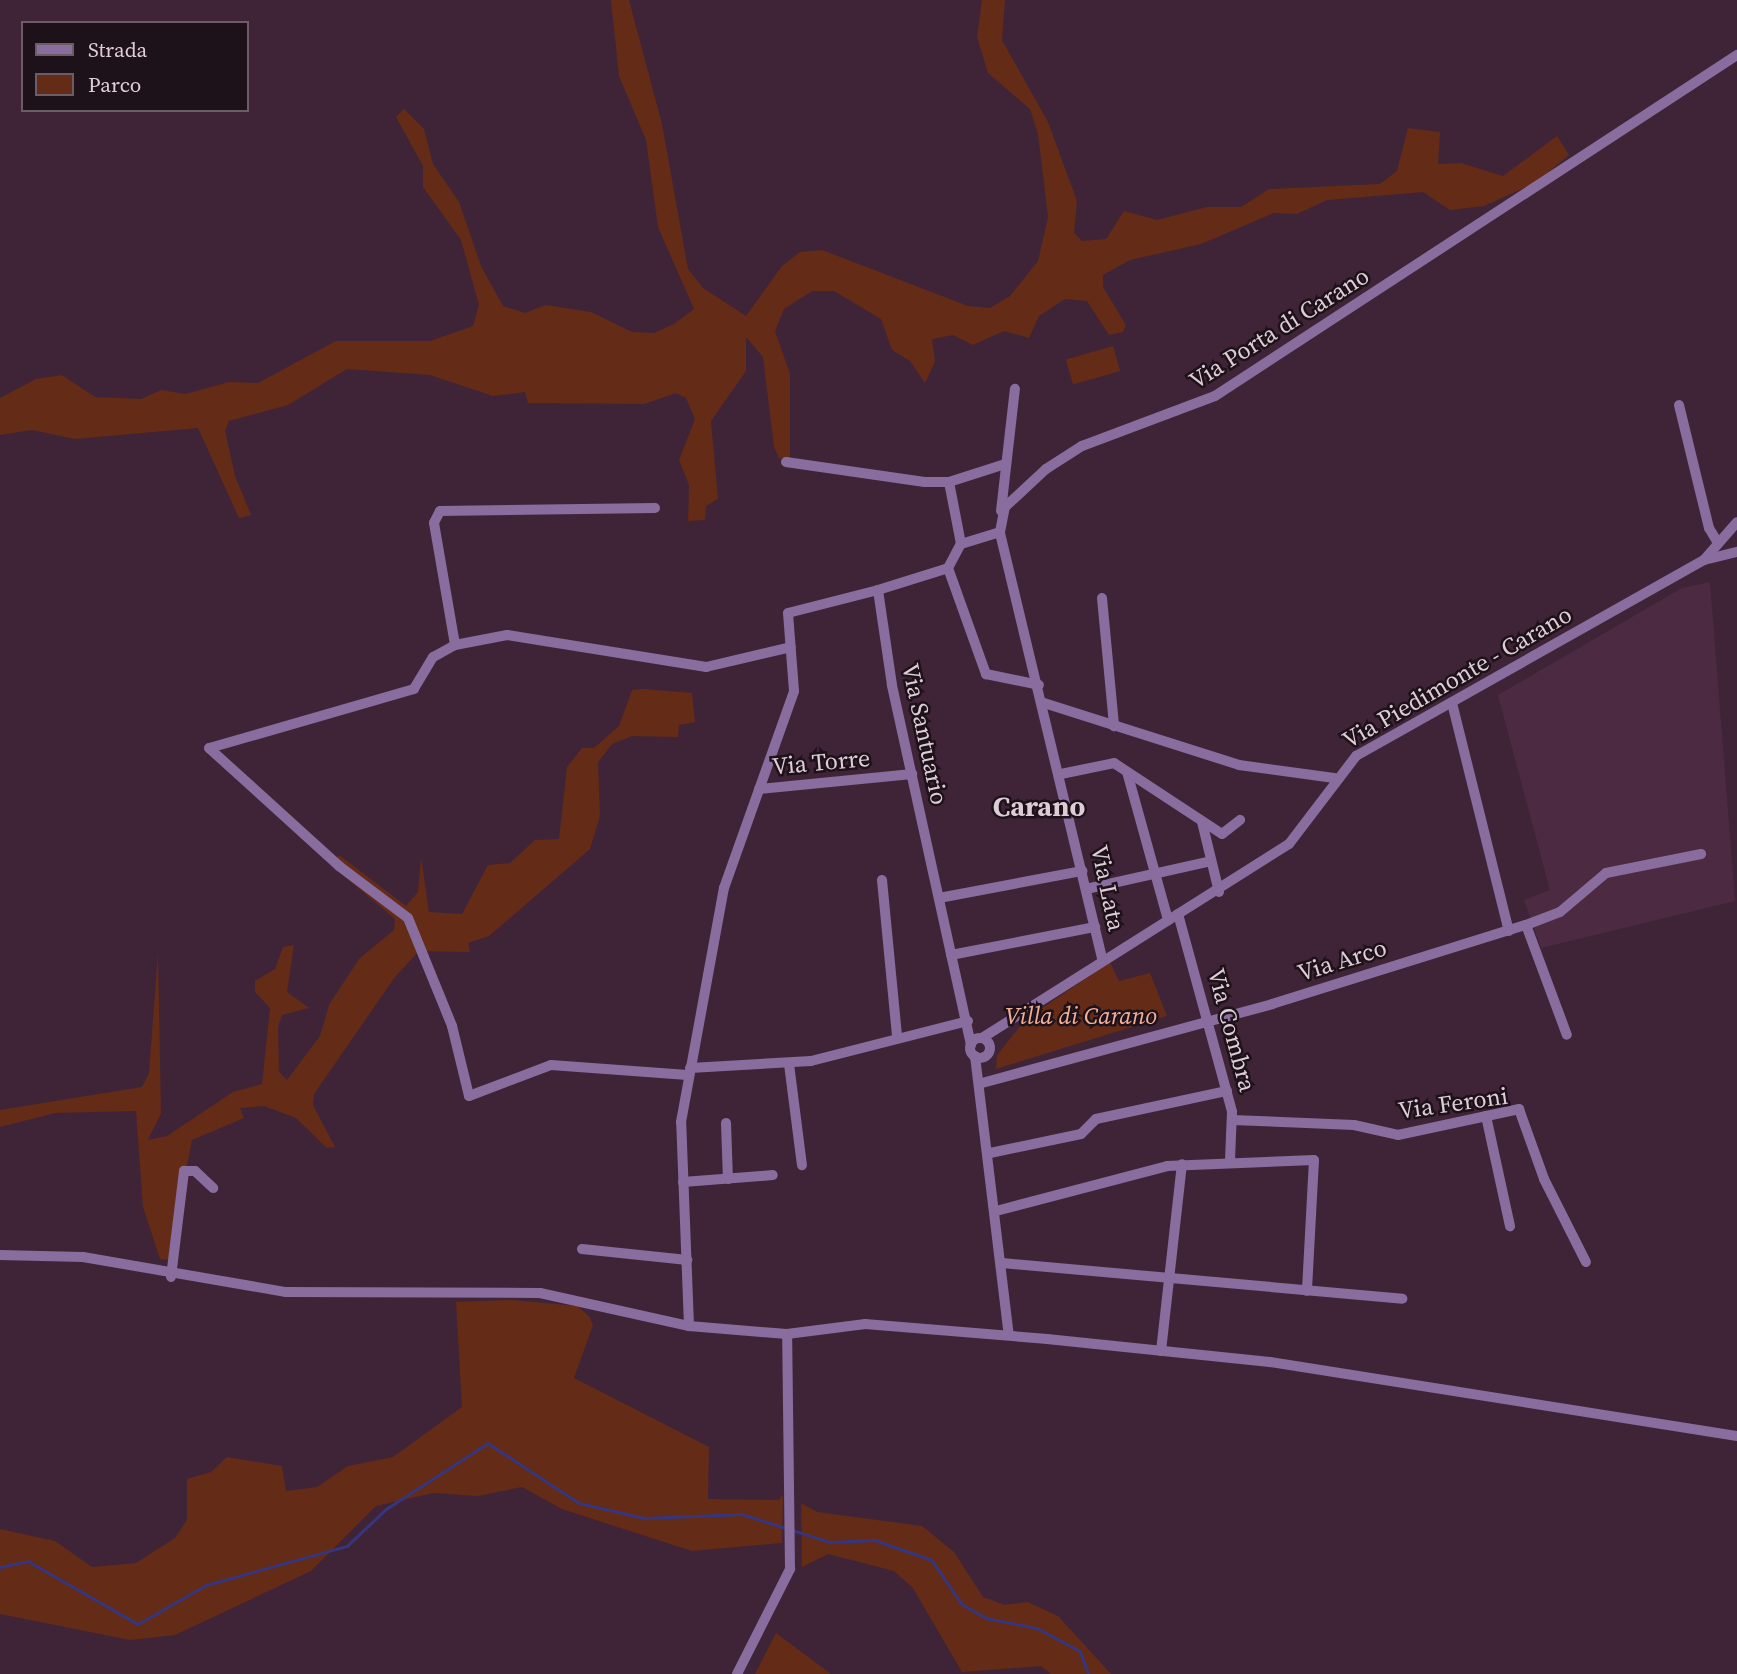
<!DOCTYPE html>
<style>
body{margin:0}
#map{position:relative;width:1737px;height:1674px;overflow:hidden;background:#3f2437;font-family:"Source Serif 4",serif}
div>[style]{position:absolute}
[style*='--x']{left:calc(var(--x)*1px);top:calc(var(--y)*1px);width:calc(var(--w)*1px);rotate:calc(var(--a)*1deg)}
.built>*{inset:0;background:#4c2b42}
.green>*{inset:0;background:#642b17;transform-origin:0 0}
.stream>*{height:2.5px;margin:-1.25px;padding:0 1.25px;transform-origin:1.25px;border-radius:1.25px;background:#35367d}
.minor>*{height:10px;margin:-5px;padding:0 5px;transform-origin:5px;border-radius:5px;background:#886d9e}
.minor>.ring{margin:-5px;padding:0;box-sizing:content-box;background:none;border:10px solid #886d9e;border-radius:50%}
span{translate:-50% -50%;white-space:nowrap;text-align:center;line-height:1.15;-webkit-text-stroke:5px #1e121a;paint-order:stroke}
.street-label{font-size:24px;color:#deccd7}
.park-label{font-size:24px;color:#f3ae97;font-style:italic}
.quarter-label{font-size:28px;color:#deccd7;font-weight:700}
.legend{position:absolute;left:21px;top:21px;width:228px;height:91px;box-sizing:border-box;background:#1e121a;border:2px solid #6b5c66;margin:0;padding:9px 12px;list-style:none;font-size:21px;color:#deccd7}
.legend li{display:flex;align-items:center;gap:14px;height:35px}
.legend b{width:35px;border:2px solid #6b5c66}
</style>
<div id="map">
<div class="built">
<i style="clip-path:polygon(1710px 582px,1735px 901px,1541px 948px,1524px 900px,1550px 890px,1498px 695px,1682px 588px)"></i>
</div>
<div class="green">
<i style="clip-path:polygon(611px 0,629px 0,662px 124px,688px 269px,703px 288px,746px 316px,782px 266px,800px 252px,822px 250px,968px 306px,990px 308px,1010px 296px,1038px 261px,1048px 217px,1038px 134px,1030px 109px,988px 73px,977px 37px,982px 0,1005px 0,1002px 40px,1048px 122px,1077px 201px,1074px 233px,1082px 241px,1106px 239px,1124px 211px,1157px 220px,1207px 207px,1241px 207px,1269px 189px,1380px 184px,1397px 171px,1408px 128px,1440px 132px,1438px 164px,1461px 163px,1503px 176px,1557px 136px,1569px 155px,1535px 183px,1484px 206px,1450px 210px,1423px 192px,1327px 200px,1297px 214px,1274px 213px,1201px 244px,1130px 260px,1103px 275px,1103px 287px,1126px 325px,1123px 332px,1109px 335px,1087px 301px,1065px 299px,1039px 316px,1029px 338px,1004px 331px,973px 345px,953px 335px,932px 339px,935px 362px,925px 383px,910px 361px,892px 350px,881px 319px,834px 291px,812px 291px,784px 309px,775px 331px,790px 374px,790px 459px,779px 458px,774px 447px,763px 357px,746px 337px,746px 371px,711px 421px,718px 499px,706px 506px,705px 520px,688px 521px,689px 485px,679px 460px,695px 419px,686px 398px,676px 393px,644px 404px,528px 403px,525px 392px,493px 396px,430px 375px,347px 369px,288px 405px,229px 421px,225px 431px,235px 476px,251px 515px,239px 518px,198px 428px,75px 439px,32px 430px,0 435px,0 398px,36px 379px,62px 375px,95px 397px,141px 399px,161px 390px,185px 394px,229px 382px,258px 383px,336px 341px,430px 341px,473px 326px,479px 305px,461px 240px,423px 187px,423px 166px,396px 117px,404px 109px,424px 129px,433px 164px,459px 202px,481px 266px,503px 306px,525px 313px,546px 305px,591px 312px,632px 332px,654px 333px,674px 324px,694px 309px,658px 227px,646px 140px,619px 76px)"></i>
<i style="left:1113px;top:346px;width:26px;height:49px;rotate:74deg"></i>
<i style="clip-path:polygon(643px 689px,692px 693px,695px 722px,679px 725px,678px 737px,632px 736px,612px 744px,598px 762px,600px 816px,590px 849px,489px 936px,468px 943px,470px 952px,419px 951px,395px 977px,314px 1094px,313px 1105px,335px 1147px,327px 1148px,296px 1118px,264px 1106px,240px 1108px,244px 1118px,192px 1140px,168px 1260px,160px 1259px,143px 1207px,136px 1111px,55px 1113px,0 1127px,0 1110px,142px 1087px,149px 1073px,158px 953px,161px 1113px,148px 1140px,167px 1136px,233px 1092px,262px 1084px,270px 1008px,255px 992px,255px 981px,275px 969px,283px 947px,294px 945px,287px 992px,309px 1008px,282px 1015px,278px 1027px,279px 1072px,287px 1080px,320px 1036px,329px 1005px,359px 959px,394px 930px,395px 919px,330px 864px,339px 855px,406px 906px,418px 892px,421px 857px,429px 912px,462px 914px,488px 865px,510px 863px,535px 840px,559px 839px,567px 767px,582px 748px,594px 748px,619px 726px,632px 690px)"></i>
<i style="clip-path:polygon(1110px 962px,1119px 981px,1150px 973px,1167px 1016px,996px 1069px,997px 1055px,1026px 1019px)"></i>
<i style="clip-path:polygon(513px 1300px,577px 1306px,589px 1316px,593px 1325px,574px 1378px,709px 1447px,708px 1499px,779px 1500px,783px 1495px,782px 1543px,692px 1551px,562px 1509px,522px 1487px,478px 1496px,433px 1493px,376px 1506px,311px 1571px,175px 1635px,130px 1640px,0 1614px,0 1529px,55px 1541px,92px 1567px,136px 1563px,175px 1538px,187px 1520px,187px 1479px,211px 1472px,227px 1457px,282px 1466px,286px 1491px,317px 1487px,348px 1466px,393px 1457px,462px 1407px,456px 1302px)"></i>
<i style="clip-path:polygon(801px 1503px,817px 1512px,922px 1526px,954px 1552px,983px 1597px,1005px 1605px,1028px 1602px,1058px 1616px,1111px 1674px,1051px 1674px,1041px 1666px,962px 1672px,913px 1588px,894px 1571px,828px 1554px,802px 1567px)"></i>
<i style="clip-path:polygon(776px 1633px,831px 1674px,755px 1674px)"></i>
</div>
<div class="stream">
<i style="--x:0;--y:1567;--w:29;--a:-12"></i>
<i style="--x:28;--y:1561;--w:127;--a:29.8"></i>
<i style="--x:138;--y:1624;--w:78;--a:-29.8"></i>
<i style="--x:206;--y:1585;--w:146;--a:-15.5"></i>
<i style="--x:347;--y:1546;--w:54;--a:-43.5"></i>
<i style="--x:386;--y:1509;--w:121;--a:-32.9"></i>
<i style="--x:488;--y:1443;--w:109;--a:33.4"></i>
<i style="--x:579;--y:1503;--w:68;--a:12.8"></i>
<i style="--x:645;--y:1518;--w:97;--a:-2.4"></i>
<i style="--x:742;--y:1514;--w:92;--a:17.7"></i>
<i style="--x:830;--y:1542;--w:45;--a:-2.5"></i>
<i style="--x:875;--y:1540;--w:60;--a:19.3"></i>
<i style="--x:932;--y:1560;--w:53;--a:55.7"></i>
<i style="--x:962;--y:1604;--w:28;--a:30"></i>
<i style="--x:986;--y:1618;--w:52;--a:11.1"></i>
<i style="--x:1037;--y:1628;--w:49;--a:28.1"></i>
<i style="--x:1080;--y:1651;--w:25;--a:69"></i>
</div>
<div class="minor">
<i style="--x:1679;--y:405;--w:127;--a:76.3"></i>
<i style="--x:1709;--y:528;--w:17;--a:59"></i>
<i style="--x:786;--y:462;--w:140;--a:8.2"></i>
<i style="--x:925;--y:482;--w:24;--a:0"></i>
<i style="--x:949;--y:482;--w:59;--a:-17.8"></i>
<i style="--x:949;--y:482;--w:63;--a:79"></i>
<i style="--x:655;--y:508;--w:215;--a:179.2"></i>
<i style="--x:440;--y:511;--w:13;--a:117"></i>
<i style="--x:434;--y:523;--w:124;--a:80.2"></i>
<i style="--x:455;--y:645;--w:25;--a:151"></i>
<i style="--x:433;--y:657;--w:37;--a:121"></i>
<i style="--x:414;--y:689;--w:213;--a:163.9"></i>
<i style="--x:209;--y:748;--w:176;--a:42.2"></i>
<i style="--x:339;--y:866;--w:86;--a:37"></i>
<i style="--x:408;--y:918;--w:117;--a:67.8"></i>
<i style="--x:452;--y:1026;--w:72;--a:76.3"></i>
<i style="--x:469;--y:1096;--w:88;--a:-20.7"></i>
<i style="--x:551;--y:1065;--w:137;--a:4.2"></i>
<i style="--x:1001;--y:511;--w:123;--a:-83.5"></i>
<i style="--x:1704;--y:560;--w:34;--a:-14"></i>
<i style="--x:948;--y:568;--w:113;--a:70.3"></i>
<i style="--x:986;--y:674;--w:54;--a:11.7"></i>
<i style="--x:1102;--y:598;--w:129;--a:84.6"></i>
<i style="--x:455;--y:645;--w:53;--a:-10.9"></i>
<i style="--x:507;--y:635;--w:202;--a:9.1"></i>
<i style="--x:706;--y:667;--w:87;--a:-13.2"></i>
<i style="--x:1044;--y:703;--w:205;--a:17.6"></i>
<i style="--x:1239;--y:765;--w:96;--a:7.8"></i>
<i style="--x:1452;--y:703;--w:235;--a:76"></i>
<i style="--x:1127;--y:772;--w:154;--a:74.5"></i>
<i style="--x:1061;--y:774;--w:54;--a:-11.7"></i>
<i style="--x:1114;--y:763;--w:129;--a:33.3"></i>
<i style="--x:1222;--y:834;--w:23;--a:-38"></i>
<i style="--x:759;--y:789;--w:154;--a:-5.6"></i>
<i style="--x:1202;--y:822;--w:72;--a:76.3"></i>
<i style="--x:882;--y:880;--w:158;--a:84.5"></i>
<i style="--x:1086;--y:889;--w:128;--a:-12.6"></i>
<i style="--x:939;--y:898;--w:146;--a:-10.7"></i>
<i style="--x:1178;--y:914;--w:205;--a:74.7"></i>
<i style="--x:1232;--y:1112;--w:47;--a:92.4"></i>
<i style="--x:1526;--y:925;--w:117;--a:69.6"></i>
<i style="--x:951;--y:955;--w:147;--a:-11"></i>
<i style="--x:1102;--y:958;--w:438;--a:-103.5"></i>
<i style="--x:1000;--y:532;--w:25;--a:-79"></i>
<i style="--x:1005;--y:507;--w:56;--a:-42.8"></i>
<i style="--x:1046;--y:469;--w:43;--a:-32.6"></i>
<i style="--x:1082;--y:446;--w:142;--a:-20.6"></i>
<i style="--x:1215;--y:396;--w:624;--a:-33.15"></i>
<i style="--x:982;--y:1038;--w:363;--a:-32.3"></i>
<i style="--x:1289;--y:844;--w:111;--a:-52.7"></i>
<i style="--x:1356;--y:756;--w:399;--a:-29.4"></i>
<i style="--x:1704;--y:560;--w:50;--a:-49"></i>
<i class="ring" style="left:970px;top:1038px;width:10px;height:10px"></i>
<i style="--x:971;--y:1045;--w:369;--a:-102.4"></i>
<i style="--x:892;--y:685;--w:96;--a:-98.4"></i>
<i style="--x:878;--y:590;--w:73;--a:-17.4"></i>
<i style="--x:948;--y:568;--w:27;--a:-62"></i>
<i style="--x:961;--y:544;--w:41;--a:-17.1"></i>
<i style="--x:975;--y:1056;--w:281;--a:83.1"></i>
<i style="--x:789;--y:1064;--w:102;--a:82.7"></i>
<i style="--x:690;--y:1068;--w:121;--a:-3.3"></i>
<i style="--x:811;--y:1061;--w:162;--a:-14.3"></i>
<i style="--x:982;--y:1083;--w:301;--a:-15.2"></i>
<i style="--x:1272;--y:1004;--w:266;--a:-17.3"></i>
<i style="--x:1526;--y:925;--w:36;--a:-21"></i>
<i style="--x:1560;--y:912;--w:60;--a:-40.3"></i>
<i style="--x:1606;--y:873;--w:97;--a:-11.3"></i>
<i style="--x:1486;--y:1116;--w:113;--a:77.7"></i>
<i style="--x:1232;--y:1120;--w:122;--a:2.3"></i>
<i style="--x:1354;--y:1125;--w:45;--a:12.8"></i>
<i style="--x:1398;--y:1135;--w:124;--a:-12.1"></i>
<i style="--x:1519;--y:1109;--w:74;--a:70.3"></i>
<i style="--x:1544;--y:1179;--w:93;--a:63.2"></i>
<i style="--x:726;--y:1123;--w:56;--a:88"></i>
<i style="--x:990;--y:1153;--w:93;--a:-11.8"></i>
<i style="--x:1081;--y:1134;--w:21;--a:-45"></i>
<i style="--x:1096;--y:1119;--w:134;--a:-12.1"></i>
<i style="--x:683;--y:1182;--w:90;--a:-4.4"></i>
<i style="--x:996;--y:1211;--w:177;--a:-14.7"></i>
<i style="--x:1167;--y:1166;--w:147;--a:-2.3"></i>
<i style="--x:1314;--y:1160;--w:131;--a:93.1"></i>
<i style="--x:582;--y:1249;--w:106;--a:6"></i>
<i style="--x:0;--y:1255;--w:83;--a:1.4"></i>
<i style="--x:83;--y:1257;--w:206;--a:9.8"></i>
<i style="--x:286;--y:1292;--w:254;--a:0.2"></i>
<i style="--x:540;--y:1293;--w:153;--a:12.5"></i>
<i style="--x:689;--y:1326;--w:98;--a:4.7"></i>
<i style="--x:787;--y:1334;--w:79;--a:-7.3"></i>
<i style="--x:865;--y:1324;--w:183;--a:4.7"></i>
<i style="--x:1047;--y:1339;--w:224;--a:5.9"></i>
<i style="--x:1270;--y:1362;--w:473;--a:9"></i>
<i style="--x:1002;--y:1263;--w:402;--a:5.1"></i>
<i style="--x:171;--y:1277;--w:107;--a:-83"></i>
<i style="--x:184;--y:1171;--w:11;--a:0"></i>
<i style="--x:195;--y:1171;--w:25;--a:43"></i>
<i style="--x:689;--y:1326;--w:204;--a:-92.2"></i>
<i style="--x:681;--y:1122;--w:238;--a:-79.6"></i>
<i style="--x:724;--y:888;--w:209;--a:-70.4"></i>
<i style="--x:794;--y:691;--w:78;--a:-94.4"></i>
<i style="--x:788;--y:613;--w:93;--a:-14.3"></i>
<i style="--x:1161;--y:1351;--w:188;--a:-83.6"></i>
<i style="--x:737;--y:1674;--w:118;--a:-63.2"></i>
<i style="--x:790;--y:1569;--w:235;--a:-90.7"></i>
</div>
<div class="street-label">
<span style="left:1279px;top:328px;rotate:-32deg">Via Porta di Carano</span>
<span style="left:1457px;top:677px;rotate:-30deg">Via Piedimonte - Carano</span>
<span style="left:925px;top:734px;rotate:78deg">Via Santuario</span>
<span style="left:821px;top:762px;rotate:-5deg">Via Torre</span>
<span style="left:1108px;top:888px;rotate:78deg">Via Lata</span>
<span style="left:1342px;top:960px;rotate:-17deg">Via Arco</span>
<span style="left:1232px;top:1030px;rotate:75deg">Via Combra</span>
<span style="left:1453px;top:1103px;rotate:-8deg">Via Feroni</span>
</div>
<div class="park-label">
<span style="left:1081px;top:1016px">Villa di Carano</span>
</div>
<div class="quarter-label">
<span style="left:1039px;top:806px">Carano</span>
</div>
<ul class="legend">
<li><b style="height:9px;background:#886d9e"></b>Strada</li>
<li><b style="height:19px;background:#642b17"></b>Parco</li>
</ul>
</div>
